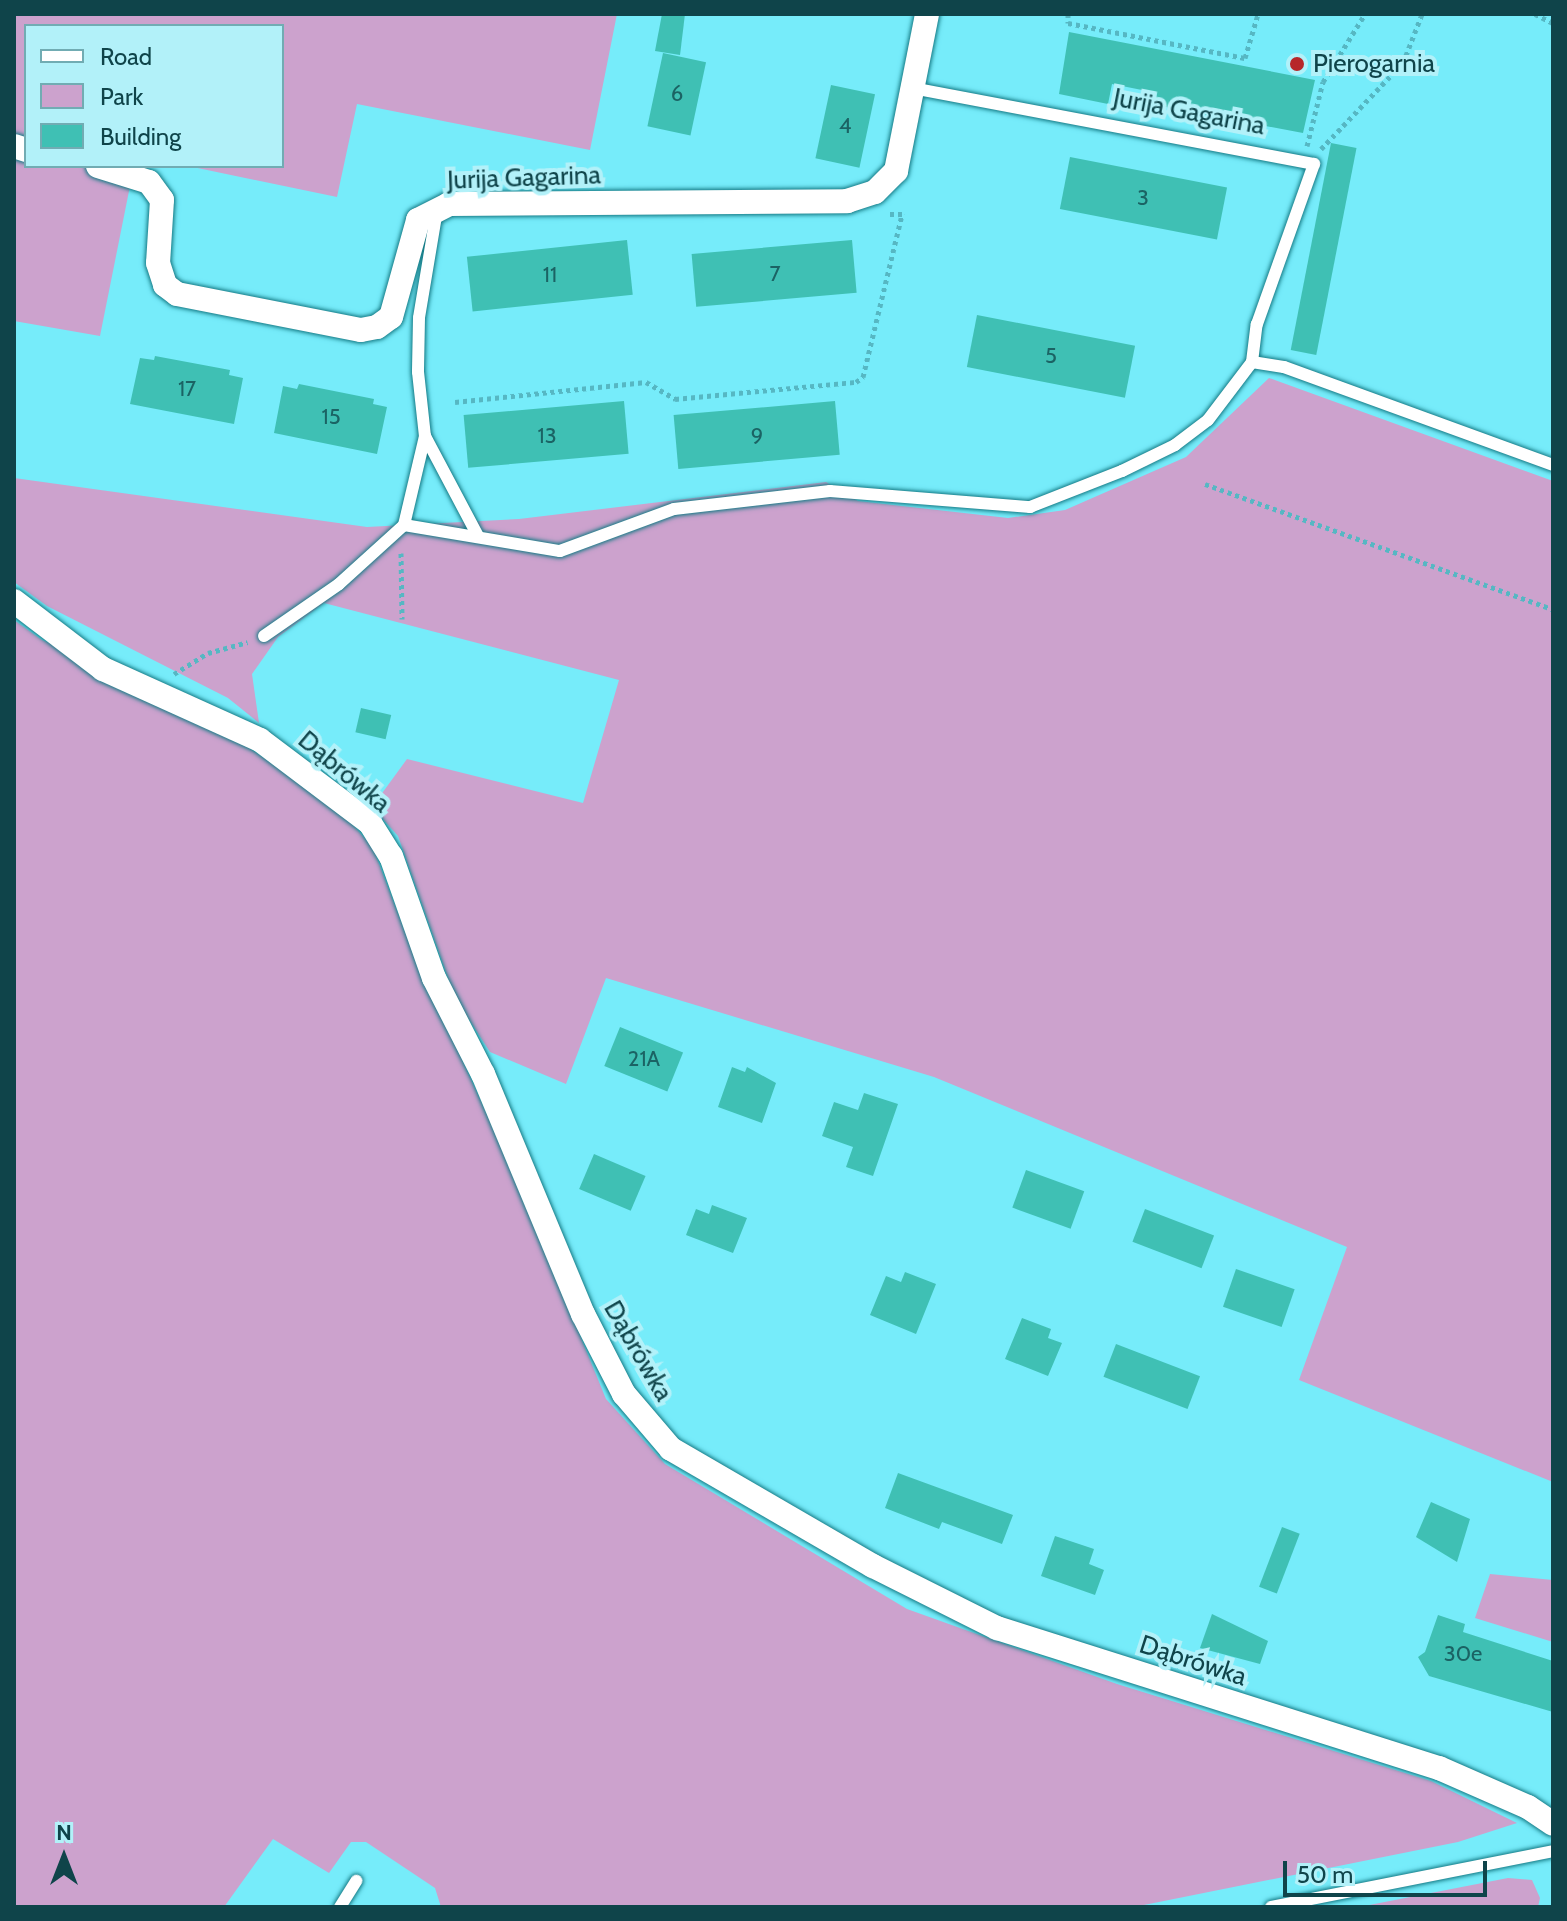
<!DOCTYPE html>
<meta charset="utf-8">
<style>
body{margin:0}
#map{position:relative;width:1567px;height:1921px;overflow:hidden;background:#76ecfa;font-family:Cabin,sans-serif}
div>[style]{position:absolute}
[style*='--x']{left:calc(var(--x)*1px);top:calc(var(--y)*1px);width:calc(var(--w)*1px);rotate:calc(var(--a)*1deg)}
.green>*{inset:0;background:#cca2cd}
.building>*{inset:0;background:#3fc0b4;transform-origin:0 0}
.path>*{height:5px;margin-top:-2.5px;transform-origin:0;background:repeating-linear-gradient(90deg,#56b7c3 0 4px,transparent 0 8px)}
.roads{filter:drop-shadow(0 0 2px #157a85) drop-shadow(0 0 2px #157a85)}
.lane>*{height:12px;margin:-6px;padding:0 6px;transform-origin:6px;border-radius:6px;background:#fff}
.street>*{height:24px;margin:-12px;padding:0 12px;transform-origin:12px;border-radius:12px;background:#fff}
.dots>*{width:22px;height:22px;translate:-50% -50%;box-sizing:border-box;border:4px solid #b2f1f9;border-radius:50%}
span{translate:-50% -50%;white-space:nowrap;text-align:center;line-height:1.15;-webkit-text-stroke:8px #b2f1f9;paint-order:stroke}
.number-label{font-size:22px;color:#1b6364}
.number-label span{-webkit-text-stroke-width:0}
.poi-label{font-size:26px;color:#0f444a}
.left{translate:0 -50%;text-align:left}
.street-label{font-size:26px;color:#0f444a}
.frame{position:absolute;inset:0;border:16px solid #0f444a;pointer-events:none}
.legend{position:absolute;left:24px;top:24px;width:260px;height:144px;box-sizing:border-box;background:#b2f1f9;border:2px solid #71acb3;margin:0;padding:10px 14px;list-style:none;font-size:24px;color:#0f444a}
.legend li{display:flex;align-items:center;gap:16px;height:40px}
.legend b{width:40px;border:2px solid #71acb3}
.north{position:absolute;left:24px;top:1817px;width:80px;height:80px;-webkit-text-stroke:6px #b2f1f9;paint-order:stroke;rotate:0deg;font-size:22px;font-weight:700;line-height:32px;text-align:center;color:#0f444a}
.north::after{content:'';display:block;margin:auto;width:28px;height:36px;background:#0f444a;clip-path:polygon(50% 0,100% 100%,50% 72%,0 100%)}
.scale{position:absolute;left:1283px;top:1861px;width:204px;height:36px;box-sizing:border-box;border:4px solid #0f444a;border-top:0;padding-left:10px;font-size:24px;line-height:28px;white-space:nowrap;color:#0f444a;-webkit-text-stroke:6px #b2f1f9;paint-order:stroke}
</style>
<div id="map">
<div class="green">
<i style="clip-path:polygon(14px 14px,617px 14px,590px 150px,357px 104px,337px 197px,188px 166px,282px 166px,282px 26px,26px 26px,26px 166px,134px 166px,100px 336px,14px 321px)"></i>
<i style="clip-path:polygon(1269px 378px,1553px 481px,1553px 1482px,1299px 1380px,1347px 1247px,934px 1077px,606px 978px,566px 1084px,490px 1052px,455px 998px,398px 836px,372px 807px,407px 759px,583px 803px,619px 680px,324px 603px,278px 637px,252px 674px,259px 723px,228px 698px,47px 606px,14px 582px,14px 478px,367px 527px,519px 519px,826px 482px,858px 501px,1008px 518px,1065px 510px,1186px 457px)"></i>
<i style="clip-path:polygon(14px 620px,42px 640px,168px 692px,342px 812px,373px 848px,410px 945px,517px 1181px,606px 1399px,665px 1464px,907px 1609px,1117px 1684px,1431px 1781px,1517px 1823px,1458px 1842px,1134px 1907px,441px 1907px,435px 1888px,366px 1842px,351px 1842px,329px 1873px,273px 1839px,224px 1907px,14px 1907px)"></i>
<i style="clip-path:polygon(1490px 1574px,1553px 1580px,1553px 1642px,1475px 1618px)"></i>
<i style="clip-path:polygon(1508px 1878px,1532px 1880px,1540px 1898px,1538px 1907px,1359px 1907px)"></i>
</div>
<div class="building">
<i style="clip-path:polygon(662px 14px,685px 14px,680px 55px,655px 51px)"></i>
<i style="clip-path:polygon(1069px 32px,1315px 80px,1303px 133px,1155px 105px,1157px 93px,1112px 84px,1108px 104px,1059px 94px)"></i>
<i style="left:663px;top:53px;width:44px;height:75px;rotate:12deg"></i>
<i style="left:831px;top:85px;width:45px;height:75px;rotate:12deg"></i>
<i style="left:1331px;top:143px;width:26px;height:211px;rotate:11deg"></i>
<i style="left:1070px;top:157px;width:160px;height:53px;rotate:11deg"></i>
<i style="left:627px;top:240px;width:55px;height:161px;rotate:84deg"></i>
<i style="left:852px;top:240px;width:53px;height:161px;rotate:85deg"></i>
<i style="left:977px;top:315px;width:161px;height:53px;rotate:11deg"></i>
<i style="clip-path:polygon(155px 356px,230px 370px,229px 375px,243px 378px,234px 424px,130px 404px,140px 358px,154px 360px)"></i>
<i style="clip-path:polygon(299px 384px,374px 399px,373px 404px,387px 407px,377px 454px,274px 433px,283px 386px,297px 389px)"></i>
<i style="left:624px;top:401px;width:53px;height:161px;rotate:85deg"></i>
<i style="left:835px;top:401px;width:54px;height:162px;rotate:85deg"></i>
<i style="left:361px;top:708px;width:31px;height:25px;rotate:13deg"></i>
<i style="left:620px;top:1027px;width:68px;height:42px;rotate:22deg"></i>
<i style="clip-path:polygon(732px 1067px,745px 1072px,747px 1067px,776px 1083px,762px 1123px,718px 1107px)"></i>
<i style="clip-path:polygon(864px 1093px,898px 1104px,873px 1176px,846px 1167px,853px 1147px,822px 1136px,834px 1102px,858px 1110px)"></i>
<i style="left:594px;top:1154px;width:56px;height:38px;rotate:23deg"></i>
<i style="left:1026px;top:1170px;width:62px;height:40px;rotate:20deg"></i>
<i style="clip-path:polygon(712px 1205px,747px 1218px,733px 1253px,686px 1235px,696px 1209px,709px 1214px)"></i>
<i style="left:1145px;top:1209px;width:74px;height:35px;rotate:21deg"></i>
<i style="left:1236px;top:1269px;width:62px;height:40px;rotate:19deg"></i>
<i style="clip-path:polygon(905px 1272px,936px 1284px,916px 1334px,870px 1315px,886px 1276px,901px 1282px)"></i>
<i style="clip-path:polygon(1022px 1318px,1051px 1329px,1048px 1338px,1062px 1343px,1048px 1376px,1005px 1359px)"></i>
<i style="left:1116px;top:1344px;width:90px;height:35px;rotate:21deg"></i>
<i style="clip-path:polygon(898px 1473px,1013px 1515px,1002px 1544px,942px 1522px,939px 1529px,885px 1508px)"></i>
<i style="clip-path:polygon(1431px 1502px,1470px 1519px,1457px 1562px,1416px 1537px)"></i>
<i style="left:1282px;top:1527px;width:19px;height:64px;rotate:21deg"></i>
<i style="clip-path:polygon(1055px 1536px,1094px 1549px,1089px 1564px,1104px 1570px,1095px 1595px,1041px 1576px)"></i>
<i style="clip-path:polygon(1212px 1614px,1268px 1641px,1260px 1664px,1200px 1648px)"></i>
<i style="clip-path:polygon(1438px 1615px,1465px 1624px,1463px 1632px,1553px 1661px,1553px 1712px,1429px 1676px,1418px 1657px,1425px 1652px)"></i>
</div>
<div class="path">
<i style="--x:1068;--y:14;--w:9;--a:90"></i>
<i style="--x:1068;--y:23;--w:180;--a:11.2"></i>
<i style="--x:1245;--y:58;--w:46;--a:-73.5"></i>
<i style="--x:1535;--y:14;--w:20;--a:27"></i>
<i style="--x:1307;--y:146;--w:66;--a:-76"></i>
<i style="--x:1323;--y:82;--w:80;--a:-58.3"></i>
<i style="--x:1321;--y:149;--w:119;--a:-46.4"></i>
<i style="--x:1403;--y:63;--w:53;--a:-68.8"></i>
<i style="--x:455;--y:402;--w:192;--a:-6"></i>
<i style="--x:646;--y:382;--w:34;--a:30"></i>
<i style="--x:675;--y:399;--w:182;--a:-5.4"></i>
<i style="--x:856;--y:382;--w:9;--a:-36"></i>
<i style="--x:863;--y:377;--w:168;--a:-76.5"></i>
<i style="--x:902;--y:214;--w:16;--a:180"></i>
<i style="--x:1205;--y:484;--w:370;--a:19.8"></i>
<i style="--x:401;--y:553;--w:66;--a:89.1"></i>
<i style="--x:174;--y:674;--w:40;--a:-32"></i>
<i style="--x:208;--y:653;--w:41;--a:-15.4"></i>
</div>
<div class="roads">
<div class="lane">
<i style="--x:437;--y:210;--w:109;--a:99.5"></i>
<i style="--x:419;--y:318;--w:54;--a:91.1"></i>
<i style="--x:418;--y:372;--w:64;--a:83.8"></i>
<i style="--x:425;--y:436;--w:113;--a:62.1"></i>
<i style="--x:1252;--y:362;--w:32;--a:9"></i>
<i style="--x:1284;--y:367;--w:286;--a:20"></i>
<i style="--x:404;--y:525;--w:158;--a:9.5"></i>
<i style="--x:560;--y:551;--w:121;--a:-20.2"></i>
<i style="--x:674;--y:509;--w:157;--a:-6.6"></i>
<i style="--x:830;--y:491;--w:201;--a:4.6"></i>
<i style="--x:1030;--y:507;--w:99;--a:-21.4"></i>
<i style="--x:1122;--y:471;--w:59;--a:-26.1"></i>
<i style="--x:1175;--y:445;--w:41;--a:-37.1"></i>
<i style="--x:1208;--y:420;--w:73;--a:-52.8"></i>
<i style="--x:1252;--y:362;--w:38;--a:-83"></i>
<i style="--x:1257;--y:324;--w:170;--a:-70.4"></i>
<i style="--x:1314;--y:164;--w:409;--a:-169.3"></i>
<i style="--x:264;--y:636;--w:91;--a:-34.7"></i>
<i style="--x:339;--y:584;--w:88;--a:-42.2"></i>
<i style="--x:404;--y:525;--w:91;--a:-76.7"></i>
<i style="--x:340;--y:1907;--w:31;--a:-58"></i>
<i style="--x:1271;--y:1907;--w:288;--a:-11.2"></i>
</div>
<div class="street">
<i style="--x:14;--y:146;--w:13;--a:18"></i>
<i style="--x:98;--y:166;--w:53;--a:17.4"></i>
<i style="--x:149;--y:182;--w:22;--a:54"></i>
<i style="--x:162;--y:200;--w:63;--a:93.6"></i>
<i style="--x:158;--y:263;--w:23;--a:72"></i>
<i style="--x:165;--y:285;--w:15;--a:37"></i>
<i style="--x:177;--y:294;--w:187;--a:11.1"></i>
<i style="--x:361;--y:330;--w:16;--a:-11"></i>
<i style="--x:377;--y:327;--w:17;--a:-36"></i>
<i style="--x:391;--y:317;--w:101;--a:-74.4"></i>
<i style="--x:418;--y:220;--w:35;--a:-27"></i>
<i style="--x:449;--y:204;--w:398;--a:-0.4"></i>
<i style="--x:847;--y:201;--w:29;--a:-18"></i>
<i style="--x:875;--y:192;--w:30;--a:-45"></i>
<i style="--x:896;--y:171;--w:160;--a:-78.8"></i>
<i style="--x:14;--y:601;--w:112;--a:37.4"></i>
<i style="--x:103;--y:669;--w:172;--a:24.3"></i>
<i style="--x:260;--y:740;--w:138;--a:37"></i>
<i style="--x:370;--y:823;--w:39;--a:58"></i>
<i style="--x:391;--y:856;--w:129;--a:70.6"></i>
<i style="--x:434;--y:978;--w:108;--a:63"></i>
<i style="--x:483;--y:1074;--w:260;--a:67.4"></i>
<i style="--x:583;--y:1314;--w:90;--a:62.9"></i>
<i style="--x:624;--y:1394;--w:72;--a:49.5"></i>
<i style="--x:671;--y:1449;--w:233;--a:30.1"></i>
<i style="--x:873;--y:1566;--w:139;--a:26.6"></i>
<i style="--x:997;--y:1628;--w:464;--a:17.6"></i>
<i style="--x:1439;--y:1768;--w:97;--a:23.7"></i>
<i style="--x:1528;--y:1807;--w:30;--a:34"></i>
</div>
</div>
<div class="dots">
<i style="left:1297px;top:64px;background:#b72729"></i>
</div>
<div class="number-label">
<span style="left:677px;top:94px">6</span>
<span style="left:845px;top:126px">4</span>
<span style="left:1143px;top:198px">3</span>
<span style="left:775px;top:274px">7</span>
<span style="left:550px;top:275px">11</span>
<span style="left:1051px;top:356px">5</span>
<span style="left:187px;top:389px">17</span>
<span style="left:331px;top:417px">15</span>
<span style="left:547px;top:436px">13</span>
<span style="left:757px;top:436px">9</span>
<span style="left:644px;top:1059px">21A</span>
<span style="left:1463px;top:1654px">30e</span>
</div>
<div class="poi-label">
<span class="left" style="left:1313px;top:64px">Pierogarnia</span>
</div>
<div class="street-label">
<span style="left:1189px;top:112px;rotate:11deg">Jurija Gagarina</span>
<span style="left:524px;top:178px;rotate:-2deg">Jurija Gagarina</span>
<span style="left:344px;top:772px;rotate:40deg">Dąbrówka</span>
<span style="left:638px;top:1351px;rotate:60deg">Dąbrówka</span>
<span style="left:1193px;top:1661px;rotate:18deg">Dąbrówka</span>
</div>
<div class="frame"></div>
<ul class="legend">
<li><b style="height:10px;background:#fff"></b>Road</li>
<li><b style="height:22px;background:#cca2cd"></b>Park</li>
<li><b style="height:22px;background:#3fc0b4"></b>Building</li>
</ul>
<div class="north">N</div>
<div class="scale">50 m</div>
</div>
